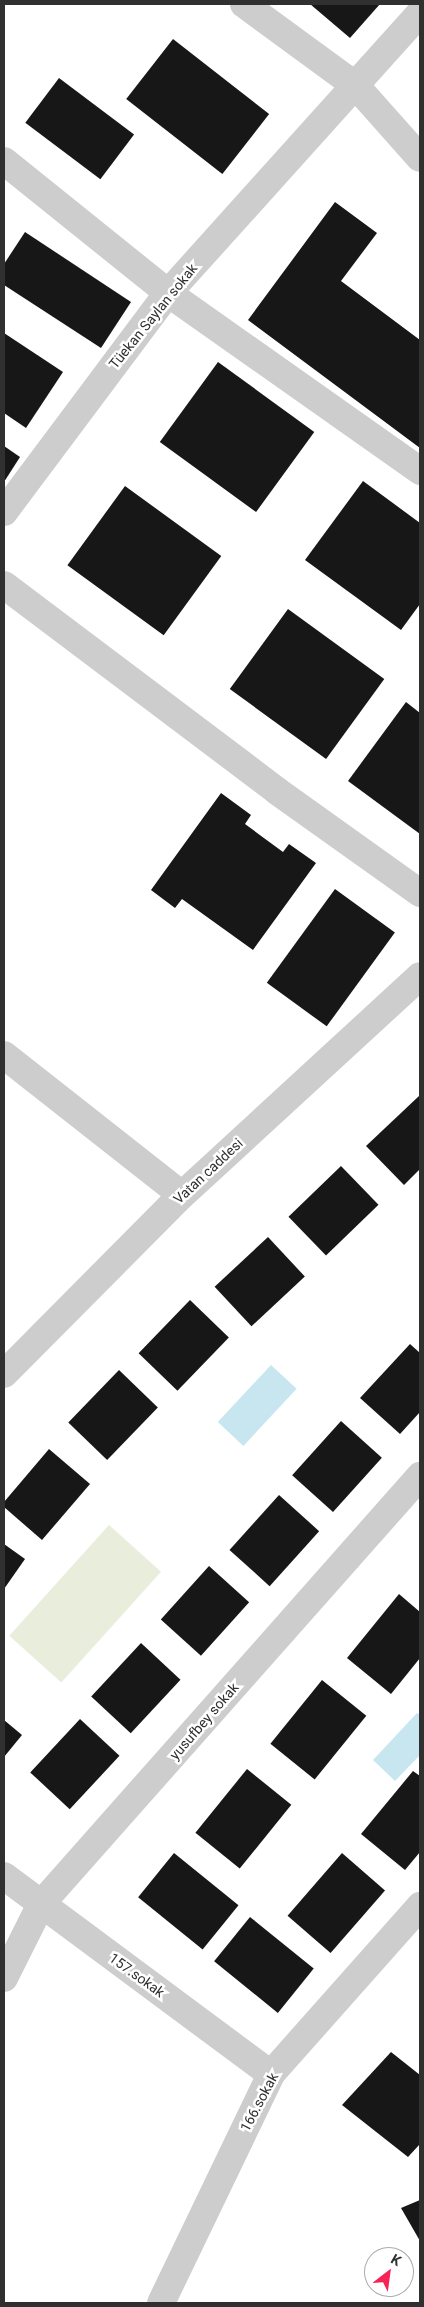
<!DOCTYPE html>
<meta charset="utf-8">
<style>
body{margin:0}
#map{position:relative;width:424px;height:2307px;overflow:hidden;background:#fff;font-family:Roboto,sans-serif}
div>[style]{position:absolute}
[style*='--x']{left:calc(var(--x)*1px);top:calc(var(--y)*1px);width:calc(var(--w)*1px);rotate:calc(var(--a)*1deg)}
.green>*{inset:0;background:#e9eedc;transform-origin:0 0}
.water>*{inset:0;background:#c7e6ef;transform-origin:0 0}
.building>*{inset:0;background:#171717;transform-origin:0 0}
.minor>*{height:28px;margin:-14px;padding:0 14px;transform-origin:14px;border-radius:14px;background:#cdcdcd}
.tertiary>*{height:28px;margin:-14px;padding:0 14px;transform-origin:14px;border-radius:14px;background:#cdcdcd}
span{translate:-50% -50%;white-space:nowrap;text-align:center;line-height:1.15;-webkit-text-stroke:5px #fff;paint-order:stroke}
.street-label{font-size:14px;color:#303030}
.frame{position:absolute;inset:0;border:5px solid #303030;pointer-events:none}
.north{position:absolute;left:364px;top:2247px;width:50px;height:50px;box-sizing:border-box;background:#fff;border:1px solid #acacac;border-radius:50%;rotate:30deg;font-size:14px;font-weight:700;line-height:20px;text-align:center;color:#303030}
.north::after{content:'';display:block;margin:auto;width:18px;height:22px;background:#f42457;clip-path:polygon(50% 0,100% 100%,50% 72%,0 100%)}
</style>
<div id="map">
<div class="green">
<i style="left:109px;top:1525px;width:70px;height:149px;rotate:42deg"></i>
</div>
<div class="water">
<i style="left:271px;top:1365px;width:35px;height:78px;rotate:43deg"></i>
<i style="clip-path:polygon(417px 1713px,420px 1715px,420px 1755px,395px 1781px,373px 1760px)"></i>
</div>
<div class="building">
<i style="clip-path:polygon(310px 4px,380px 4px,350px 38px)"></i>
<i style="left:173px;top:39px;width:122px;height:76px;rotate:38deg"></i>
<i style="left:59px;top:78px;width:94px;height:56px;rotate:37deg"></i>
<i style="clip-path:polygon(335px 202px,377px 233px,341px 281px,420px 340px,420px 448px,248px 320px)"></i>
<i style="clip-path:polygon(25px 232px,131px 302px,101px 348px,4px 285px,4px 264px)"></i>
<i style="clip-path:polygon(4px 333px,63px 372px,26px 428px,4px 413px)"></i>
<i style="left:218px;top:362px;width:119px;height:99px;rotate:36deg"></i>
<i style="clip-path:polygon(4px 446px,20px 457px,4px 482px)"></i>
<i style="clip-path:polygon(363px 481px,420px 523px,420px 604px,401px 630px,305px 560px)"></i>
<i style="left:125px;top:486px;width:119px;height:98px;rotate:36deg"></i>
<i style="left:288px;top:609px;width:119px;height:99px;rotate:36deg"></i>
<i style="clip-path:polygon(406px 702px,420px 713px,420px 834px,348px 781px)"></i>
<i style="clip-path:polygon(221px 793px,251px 815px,245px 824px,283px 852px,289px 844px,316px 863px,253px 950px,182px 899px,175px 908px,151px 890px)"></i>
<i style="left:335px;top:889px;width:74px;height:116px;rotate:36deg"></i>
<i style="clip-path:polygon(419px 1096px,420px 1169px,404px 1185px,366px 1146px)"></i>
<i style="left:341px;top:1166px;width:54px;height:73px;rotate:46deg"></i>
<i style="left:268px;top:1237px;width:54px;height:73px;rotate:47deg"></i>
<i style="left:190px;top:1300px;width:54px;height:74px;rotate:44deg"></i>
<i style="clip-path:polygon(410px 1344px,420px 1353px,420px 1412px,400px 1434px,360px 1398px)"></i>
<i style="left:119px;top:1370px;width:54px;height:73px;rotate:44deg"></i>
<i style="left:341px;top:1421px;width:55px;height:73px;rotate:42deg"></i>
<i style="clip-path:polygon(49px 1449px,90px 1484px,42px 1540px,4px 1507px,4px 1502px)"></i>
<i style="left:279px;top:1495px;width:54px;height:74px;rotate:42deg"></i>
<i style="clip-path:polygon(4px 1544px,25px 1559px,4px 1589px)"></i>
<i style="left:209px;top:1566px;width:54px;height:72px;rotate:42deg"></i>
<i style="clip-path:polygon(399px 1594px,420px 1612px,420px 1658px,391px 1694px,347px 1658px)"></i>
<i style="left:141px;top:1643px;width:54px;height:73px;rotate:43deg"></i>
<i style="left:322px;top:1680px;width:57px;height:82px;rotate:39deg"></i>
<i style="left:80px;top:1719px;width:54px;height:73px;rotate:43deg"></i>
<i style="clip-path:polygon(4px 1720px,22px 1735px,4px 1757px)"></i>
<i style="left:247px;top:1769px;width:57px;height:82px;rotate:39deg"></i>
<i style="clip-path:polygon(413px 1771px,420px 1776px,420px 1852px,405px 1870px,361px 1834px)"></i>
<i style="left:174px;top:1853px;width:83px;height:57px;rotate:39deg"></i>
<i style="left:342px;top:1853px;width:57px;height:83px;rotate:41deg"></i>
<i style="left:250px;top:1917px;width:82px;height:57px;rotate:39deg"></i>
<i style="clip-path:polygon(391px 2052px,420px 2075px,420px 2144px,408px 2157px,342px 2105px)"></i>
<i style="clip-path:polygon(420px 2200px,420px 2241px,401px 2208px)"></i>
</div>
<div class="minor">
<i style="--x:244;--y:4;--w:139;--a:36.2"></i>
<i style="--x:356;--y:86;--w:96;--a:48.4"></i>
<i style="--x:4;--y:161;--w:211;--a:38.8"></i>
<i style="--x:168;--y:293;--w:309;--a:35.2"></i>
<i style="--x:4;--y:512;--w:274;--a:-53.2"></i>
<i style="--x:168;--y:293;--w:377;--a:-48"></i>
<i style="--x:4;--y:585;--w:342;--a:37"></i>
<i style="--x:277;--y:791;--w:176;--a:35.5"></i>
<i style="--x:4;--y:1055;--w:226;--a:38.2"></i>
<i style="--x:4;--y:1876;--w:332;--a:36.6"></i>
<i style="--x:4;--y:1978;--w:83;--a:-63.4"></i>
<i style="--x:41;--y:1904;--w:572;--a:-48.47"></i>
<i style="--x:161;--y:2303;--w:254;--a:-64.3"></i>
<i style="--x:271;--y:2074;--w:225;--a:-48.4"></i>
</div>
<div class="tertiary">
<i style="--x:4;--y:1374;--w:252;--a:-45.2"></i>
<i style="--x:182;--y:1195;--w:323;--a:-42.6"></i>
</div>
<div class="street-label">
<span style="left:153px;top:316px;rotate:-51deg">Tüekan Saylan sokak</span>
<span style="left:208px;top:1171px;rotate:-43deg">Vatan caddesi</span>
<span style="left:204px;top:1721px;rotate:-49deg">yusufbey sokak</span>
<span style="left:137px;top:1975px;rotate:36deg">157.sokak</span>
<span style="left:259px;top:2102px;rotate:-62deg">166.sokak</span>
</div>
<div class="frame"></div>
<div class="north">K</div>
</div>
